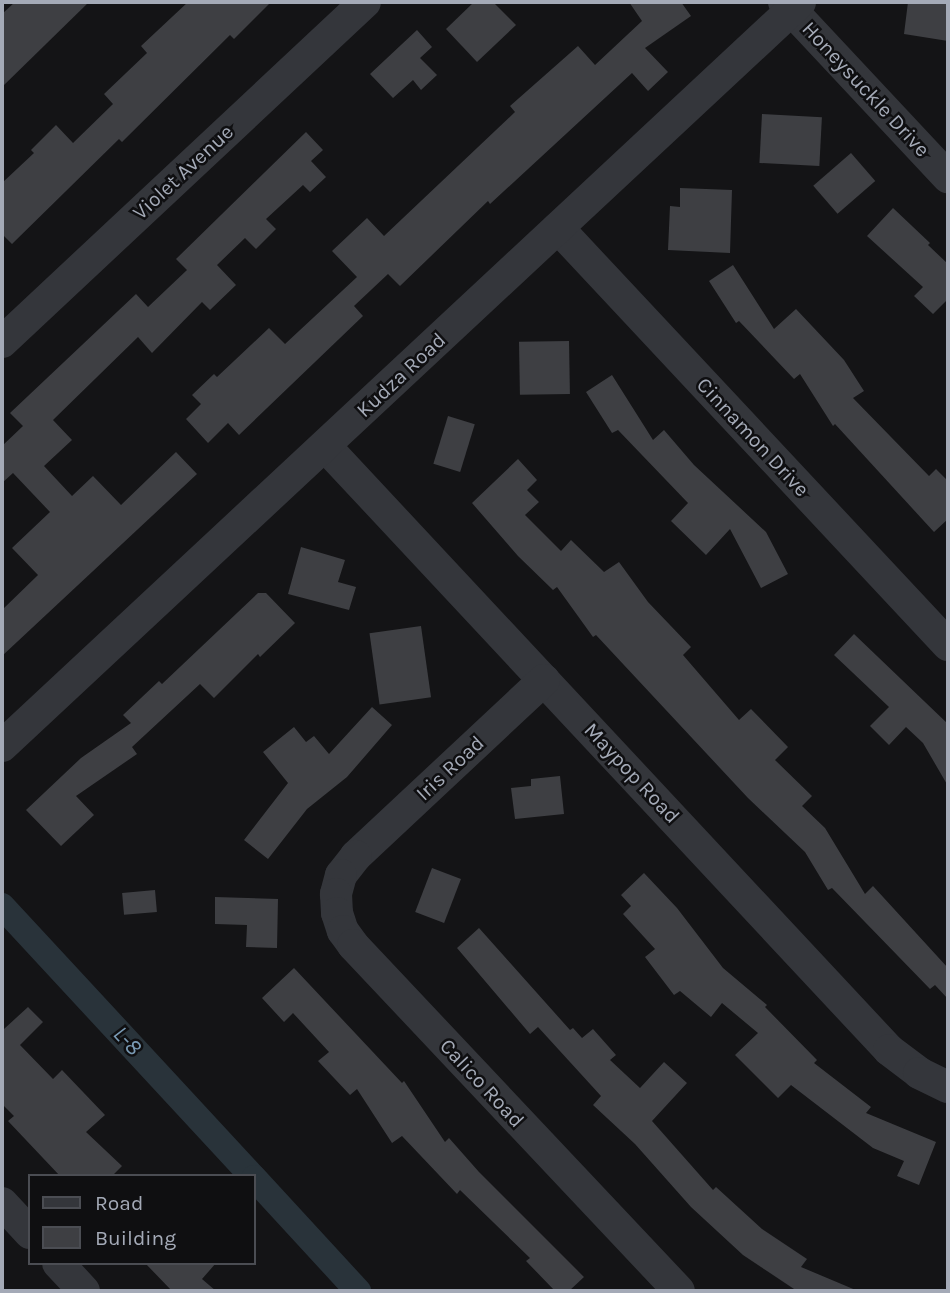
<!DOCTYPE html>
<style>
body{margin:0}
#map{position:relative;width:950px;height:1293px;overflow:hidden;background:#141416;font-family:Karla,sans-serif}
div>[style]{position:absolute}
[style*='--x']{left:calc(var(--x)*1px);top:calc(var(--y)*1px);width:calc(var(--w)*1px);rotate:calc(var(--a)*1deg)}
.canal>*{height:26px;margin:-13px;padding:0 13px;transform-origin:13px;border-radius:13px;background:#29333a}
.building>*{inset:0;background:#3e3f43;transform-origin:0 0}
.minor>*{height:32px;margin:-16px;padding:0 16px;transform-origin:16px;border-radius:16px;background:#34363b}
span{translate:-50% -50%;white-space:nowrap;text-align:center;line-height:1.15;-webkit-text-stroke:5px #0f0f11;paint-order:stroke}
.street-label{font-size:21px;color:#a4aab7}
.water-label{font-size:23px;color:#799ab4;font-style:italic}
.frame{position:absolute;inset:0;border:4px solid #a4aab7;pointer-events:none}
.legend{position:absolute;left:28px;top:1174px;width:228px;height:91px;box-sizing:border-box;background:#0f0f11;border:2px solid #4b4d53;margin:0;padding:9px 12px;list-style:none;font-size:21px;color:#a4aab7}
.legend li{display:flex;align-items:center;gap:14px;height:35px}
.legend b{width:35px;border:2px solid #4b4d53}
</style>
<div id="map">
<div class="canal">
<i style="--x:2;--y:906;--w:368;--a:47.2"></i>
<i style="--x:254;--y:1178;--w:154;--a:47.4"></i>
</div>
<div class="building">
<i style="clip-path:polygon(15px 2px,89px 2px,2px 87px,2px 14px)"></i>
<i style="clip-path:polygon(188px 2px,271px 2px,234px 39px,230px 35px,122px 142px,119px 139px,12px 244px,2px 234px,2px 183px,34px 153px,31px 150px,56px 125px,73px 143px,113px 104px,104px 94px,147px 53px,141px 46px)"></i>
<i style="clip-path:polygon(474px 2px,493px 2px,516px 25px,477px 62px,446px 29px)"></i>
<i style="clip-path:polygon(629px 2px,681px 2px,691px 16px,645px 48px,668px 72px,648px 91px,632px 73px,490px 204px,488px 201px,400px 286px,388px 274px,354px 306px,363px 316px,239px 435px,228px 423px,208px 443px,186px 419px,201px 404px,192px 395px,214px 374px,217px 377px,269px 328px,285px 344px,357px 277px,332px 251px,367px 218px,384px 236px,515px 112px,510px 106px,578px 46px,595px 65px,642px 21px)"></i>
<i style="clip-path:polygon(908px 2px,948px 2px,948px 41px,904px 34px)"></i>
<i style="clip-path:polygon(417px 30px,432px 47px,420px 58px,437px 75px,421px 90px,413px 80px,393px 98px,370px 74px)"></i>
<i style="left:762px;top:114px;width:60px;height:49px;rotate:3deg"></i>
<i style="clip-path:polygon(306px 132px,323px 150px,311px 161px,326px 177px,310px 192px,303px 185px,266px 219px,276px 229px,256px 249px,245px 238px,217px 265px,236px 285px,210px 310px,202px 302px,152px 353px,138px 337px,53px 420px,72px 440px,44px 466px,72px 496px,93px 476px,121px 505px,176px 452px,197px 474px,2px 656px,2px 610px,38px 575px,12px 548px,50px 512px,13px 473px,2px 483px,2px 446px,23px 426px,10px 413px,136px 294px,148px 307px,187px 270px,176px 259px)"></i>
<i style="left:851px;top:153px;width:37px;height:50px;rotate:49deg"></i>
<i style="clip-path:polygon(680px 188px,732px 190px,730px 253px,668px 250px,670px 206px,680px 207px)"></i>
<i style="clip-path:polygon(893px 208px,930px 243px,928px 245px,948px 264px,948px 299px,933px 314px,914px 296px,923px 287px,867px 236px)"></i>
<i style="clip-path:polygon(733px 265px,774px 329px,796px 309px,844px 360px,864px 391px,853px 398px,929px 476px,936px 469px,948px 481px,948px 519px,934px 532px,835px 424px,833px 426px,800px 374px,794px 379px,739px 321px,736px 323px,709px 281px)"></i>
<i style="left:569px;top:341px;width:53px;height:50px;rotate:89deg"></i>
<i style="clip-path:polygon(612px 375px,653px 440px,664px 430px,694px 465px,766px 532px,788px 574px,761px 588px,730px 529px,706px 555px,671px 521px,688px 503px,618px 430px,612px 433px,586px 392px)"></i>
<i style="left:448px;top:416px;width:28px;height:50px;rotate:17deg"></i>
<i style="clip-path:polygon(518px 459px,537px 480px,527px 490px,539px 502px,525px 515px,561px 551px,571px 540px,604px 572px,619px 562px,648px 602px,691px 647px,683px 655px,739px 720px,751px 709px,788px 747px,775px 760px,812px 796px,802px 806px,825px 828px,865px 894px,873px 886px,948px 968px,948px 999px,935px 985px,930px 989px,832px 888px,828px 890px,805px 852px,748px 798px,596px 635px,593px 637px,557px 587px,553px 590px,518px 556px,472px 503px)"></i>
<i style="clip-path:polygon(301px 547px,345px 560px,338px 582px,356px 587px,349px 610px,288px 594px)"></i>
<i style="clip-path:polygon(258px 593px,266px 593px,295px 623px,260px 657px,258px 654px,214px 698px,200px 684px,132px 747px,137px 754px,76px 796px,94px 815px,61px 846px,26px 810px,81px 758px,131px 723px,123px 715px,159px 681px,162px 684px)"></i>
<i style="left:421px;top:626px;width:72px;height:52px;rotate:82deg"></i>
<i style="clip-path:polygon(854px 634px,948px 724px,948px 786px,923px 743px,906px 727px,889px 745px,870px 726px,889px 707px,834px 655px)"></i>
<i style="clip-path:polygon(372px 707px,392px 725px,347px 777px,307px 809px,268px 859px,244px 840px,288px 783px,263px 752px,294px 727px,306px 742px,314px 736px,329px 754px)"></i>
<i style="clip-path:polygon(560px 776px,564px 814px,515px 819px,511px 788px,531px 786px,531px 779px)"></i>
<i style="left:432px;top:868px;width:31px;height:47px;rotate:21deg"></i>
<i style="clip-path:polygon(644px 873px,677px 908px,723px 968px,767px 1005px,765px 1007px,817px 1060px,814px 1063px,871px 1107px,866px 1113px,936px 1142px,919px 1185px,897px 1176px,904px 1161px,873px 1148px,791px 1085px,778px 1098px,735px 1055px,758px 1033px,722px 1003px,711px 1017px,680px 991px,674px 995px,645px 957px,655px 949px,623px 914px,631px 906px,621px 895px)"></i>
<i style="left:155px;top:890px;width:22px;height:33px;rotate:85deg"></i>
<i style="clip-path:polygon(215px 897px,278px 899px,277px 948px,246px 947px,247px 925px,215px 924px)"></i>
<i style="clip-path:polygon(479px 928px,570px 1030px,573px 1028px,582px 1038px,593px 1029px,616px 1055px,610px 1060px,640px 1088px,664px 1062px,687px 1083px,652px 1121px,713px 1190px,716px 1187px,762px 1229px,807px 1259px,801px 1267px,858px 1291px,797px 1291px,743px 1255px,691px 1207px,635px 1144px,593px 1105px,601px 1096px,538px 1027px,530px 1034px,457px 948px)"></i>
<i style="clip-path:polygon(294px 968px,402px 1083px,404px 1081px,445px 1142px,449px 1138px,479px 1172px,584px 1277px,569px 1291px,555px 1291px,526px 1261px,530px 1258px,460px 1190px,457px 1194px,402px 1136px,392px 1143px,357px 1089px,350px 1095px,318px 1061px,329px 1052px,293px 1013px,284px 1022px,262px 998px)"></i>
<i style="clip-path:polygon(28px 1007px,43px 1022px,20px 1045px,53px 1079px,62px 1070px,105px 1115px,86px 1132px,122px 1166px,112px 1176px,60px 1176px,8px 1121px,14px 1116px,2px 1104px,2px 1027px,4px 1029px)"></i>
<i style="clip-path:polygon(145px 1263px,216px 1263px,202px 1279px,216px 1291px,172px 1291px)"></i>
</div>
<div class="minor">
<i style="--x:784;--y:2;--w:240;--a:46.9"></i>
<i style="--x:558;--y:228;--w:571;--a:46.92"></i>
<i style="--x:2;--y:342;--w:497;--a:-43.1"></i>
<i style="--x:325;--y:446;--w:826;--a:46.96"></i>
<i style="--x:889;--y:1050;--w:38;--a:37"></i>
<i style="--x:919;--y:1073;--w:32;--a:26"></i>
<i style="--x:544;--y:680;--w:258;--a:136.9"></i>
<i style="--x:356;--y:856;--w:24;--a:128"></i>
<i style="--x:341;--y:875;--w:20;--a:105"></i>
<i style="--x:336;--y:894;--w:19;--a:87"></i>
<i style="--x:337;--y:913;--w:19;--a:72"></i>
<i style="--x:343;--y:931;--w:17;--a:54"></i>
<i style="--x:353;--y:945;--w:475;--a:46.7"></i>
<i style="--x:2;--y:746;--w:1091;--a:-42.99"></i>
<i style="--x:2;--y:1203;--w:41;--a:47"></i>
<i style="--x:58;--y:1263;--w:38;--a:47"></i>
</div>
<div class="street-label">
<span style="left:866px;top:89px;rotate:47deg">Honeysuckle Drive</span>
<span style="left:183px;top:172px;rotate:-43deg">Violet Avenue</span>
<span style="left:401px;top:375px;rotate:-43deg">Kudza Road</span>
<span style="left:753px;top:437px;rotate:47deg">Cinnamon Drive</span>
<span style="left:450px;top:768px;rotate:-43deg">Iris Road</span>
<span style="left:632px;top:773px;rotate:47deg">Maypop Road</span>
<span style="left:482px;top:1083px;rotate:47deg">Calico Road</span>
</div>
<div class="water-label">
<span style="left:127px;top:1041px;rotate:47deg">L-8</span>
</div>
<div class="frame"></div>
<ul class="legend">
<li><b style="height:9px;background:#34363b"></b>Road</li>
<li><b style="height:19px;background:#3e3f43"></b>Building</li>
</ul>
</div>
